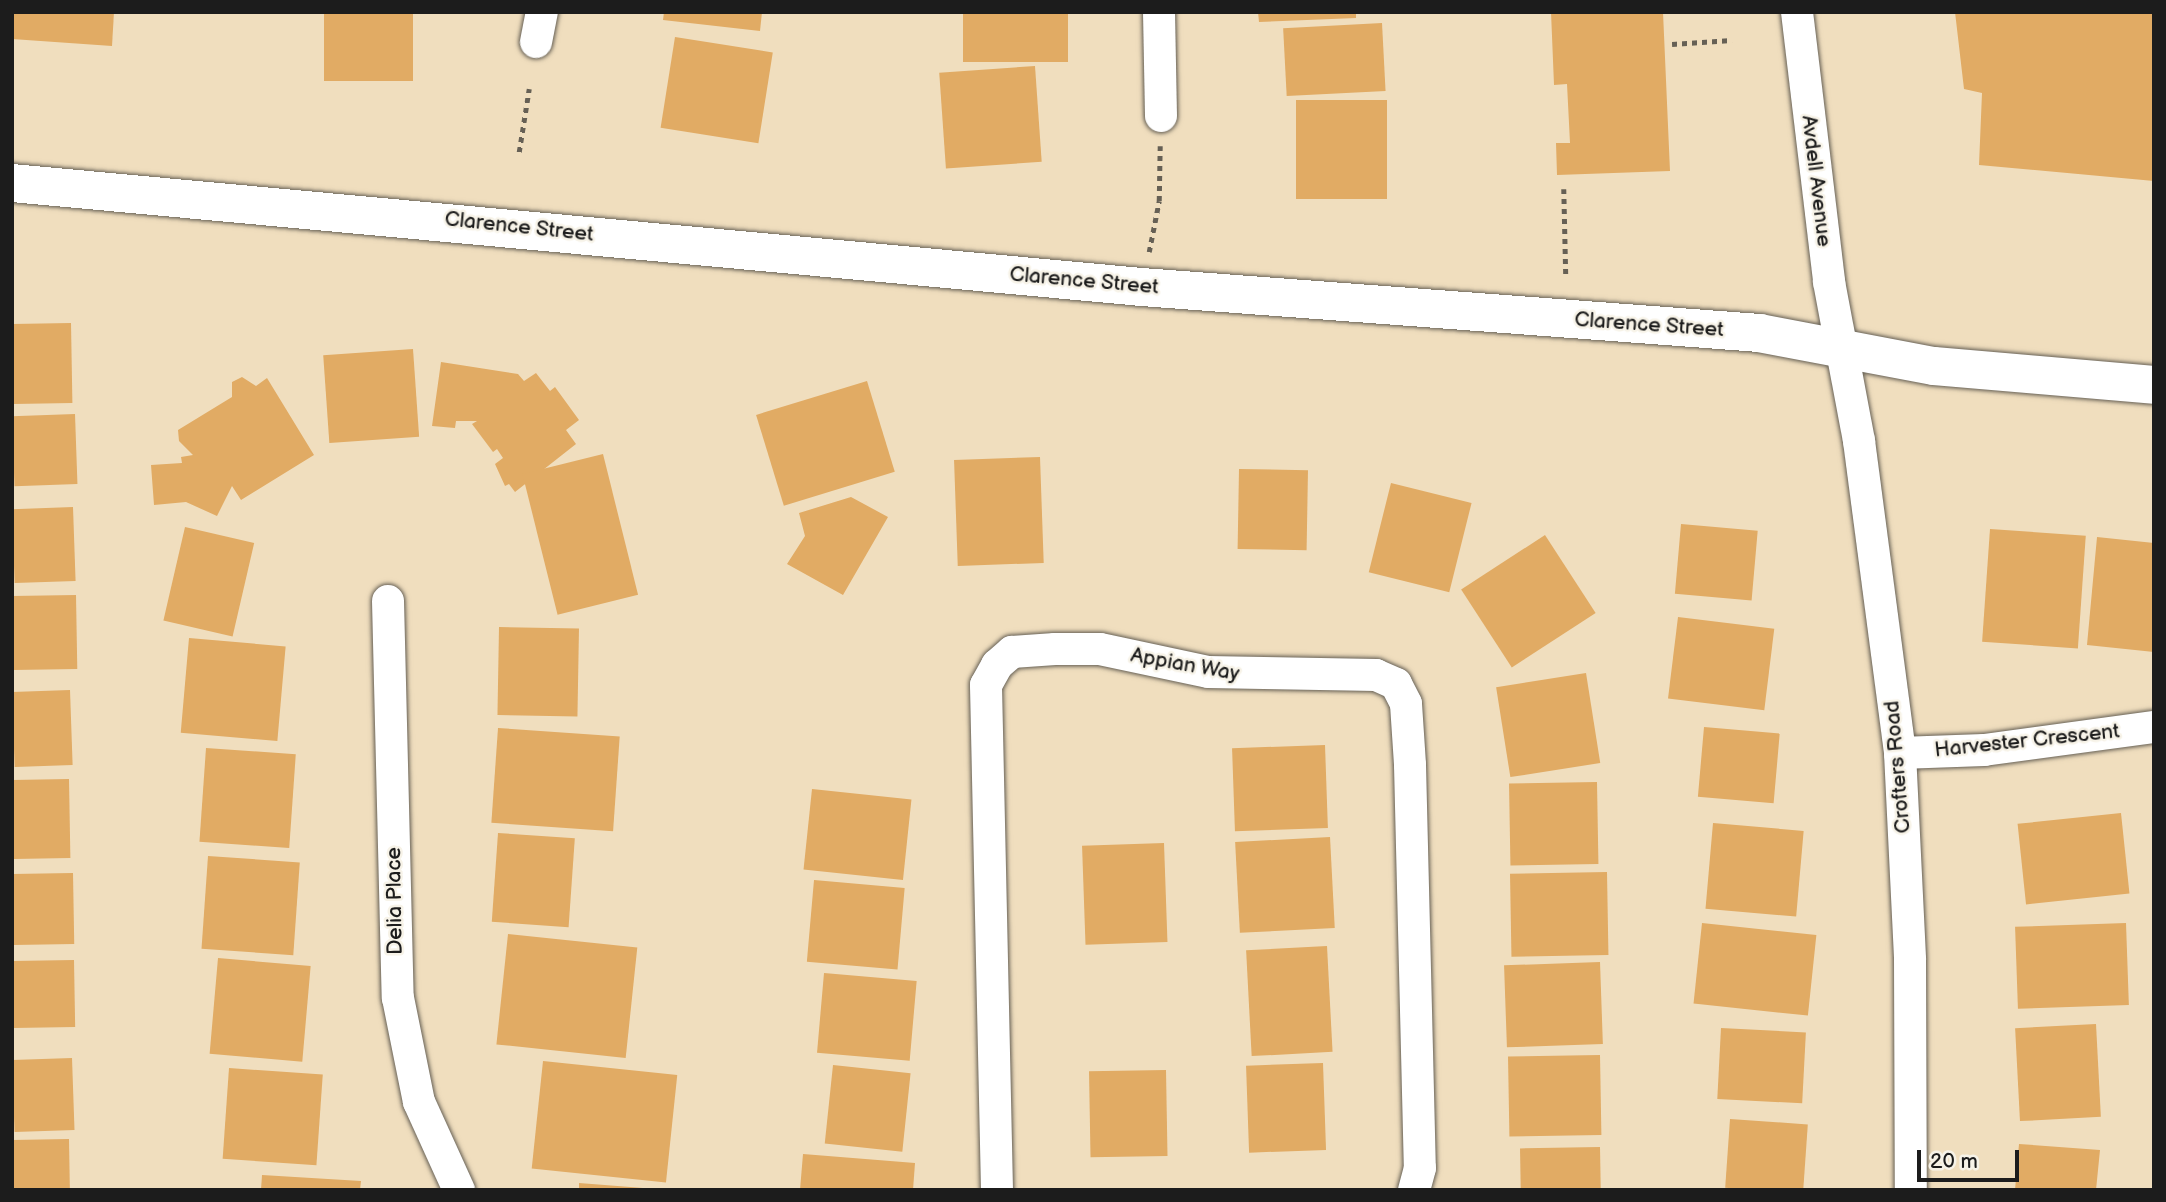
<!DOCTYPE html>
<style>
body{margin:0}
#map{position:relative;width:2166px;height:1202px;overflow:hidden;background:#f0debe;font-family:"Balsamiq Sans",sans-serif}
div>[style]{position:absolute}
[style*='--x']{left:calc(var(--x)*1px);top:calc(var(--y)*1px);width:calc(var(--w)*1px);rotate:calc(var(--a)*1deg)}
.building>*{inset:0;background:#e1ab64;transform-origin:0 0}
.path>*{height:4.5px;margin-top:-2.25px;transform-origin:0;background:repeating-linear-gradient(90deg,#666055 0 5px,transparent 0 10px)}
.roads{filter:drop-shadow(0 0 2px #666055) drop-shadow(0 0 2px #666055)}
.minor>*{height:32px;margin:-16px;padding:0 16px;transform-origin:16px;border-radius:16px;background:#fff}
.tertiary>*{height:38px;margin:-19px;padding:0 19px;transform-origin:19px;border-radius:19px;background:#fff}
span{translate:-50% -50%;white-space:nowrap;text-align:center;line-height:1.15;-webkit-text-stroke:5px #f7f3e8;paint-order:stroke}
.street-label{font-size:21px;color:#1c1c1c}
.frame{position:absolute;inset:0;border:14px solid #1c1c1c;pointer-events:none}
.scale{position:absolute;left:1917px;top:1150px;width:102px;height:32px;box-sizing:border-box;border:4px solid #1c1c1c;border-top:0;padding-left:9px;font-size:21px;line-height:24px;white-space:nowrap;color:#1c1c1c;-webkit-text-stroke:5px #f7f3e8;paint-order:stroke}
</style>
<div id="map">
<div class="building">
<i style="clip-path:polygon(12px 12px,114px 12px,112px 46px,12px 39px)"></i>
<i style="left:324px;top:12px;width:89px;height:69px"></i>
<i style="clip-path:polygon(664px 12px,762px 12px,760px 31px,663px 20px)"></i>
<i style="left:963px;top:12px;width:105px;height:50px"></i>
<i style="clip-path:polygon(1258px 12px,1356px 12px,1356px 18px,1259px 22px)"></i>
<i style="clip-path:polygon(1551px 12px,1663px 12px,1670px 171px,1557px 175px,1556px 143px,1570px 143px,1567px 84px,1554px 85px)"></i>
<i style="clip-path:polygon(1955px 12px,2154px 12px,2154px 181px,1979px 165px,1982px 93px,1964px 89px)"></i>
<i style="left:1382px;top:23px;width:68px;height:99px;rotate:87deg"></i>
<i style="left:675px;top:37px;width:99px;height:92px;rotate:9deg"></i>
<i style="left:1035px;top:66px;width:96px;height:96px;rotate:86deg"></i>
<i style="left:1387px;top:100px;width:99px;height:91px;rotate:90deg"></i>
<i style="left:71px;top:323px;width:80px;height:59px;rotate:89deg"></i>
<i style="left:413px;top:349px;width:88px;height:90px;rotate:86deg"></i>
<i style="clip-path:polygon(441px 362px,518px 374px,524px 381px,536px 373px,550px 391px,555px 387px,579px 420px,566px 430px,576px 444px,515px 492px,509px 484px,505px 486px,495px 464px,503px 458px,497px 449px,493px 452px,472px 424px,477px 421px,456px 421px,455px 428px,432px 426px)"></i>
<i style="clip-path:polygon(242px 377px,256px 386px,267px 378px,314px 455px,241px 500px,232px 486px,217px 516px,186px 502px,154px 505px,151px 465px,182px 463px,181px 457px,193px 455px,179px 441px,178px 430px,232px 397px,232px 382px)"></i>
<i style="left:867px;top:381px;width:95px;height:116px;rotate:73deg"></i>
<i style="left:75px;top:414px;width:70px;height:63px;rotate:88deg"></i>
<i style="left:603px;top:454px;width:145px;height:83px;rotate:76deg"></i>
<i style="left:1040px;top:457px;width:106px;height:86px;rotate:88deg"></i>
<i style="left:1239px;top:469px;width:69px;height:80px;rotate:1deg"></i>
<i style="left:1391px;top:483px;width:83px;height:92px;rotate:14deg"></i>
<i style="clip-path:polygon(851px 497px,888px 517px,843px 595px,787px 564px,805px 536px,799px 513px)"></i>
<i style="left:73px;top:507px;width:74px;height:61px;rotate:88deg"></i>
<i style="left:1681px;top:524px;width:77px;height:70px;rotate:5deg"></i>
<i style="left:185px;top:527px;width:71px;height:96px;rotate:13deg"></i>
<i style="left:1990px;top:529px;width:96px;height:113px;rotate:4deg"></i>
<i style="left:1545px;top:535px;width:93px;height:100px;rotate:57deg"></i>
<i style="clip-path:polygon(2097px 537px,2154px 543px,2154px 652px,2087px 645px)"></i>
<i style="left:76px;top:595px;width:74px;height:64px;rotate:89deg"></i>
<i style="left:1678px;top:617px;width:97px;height:82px;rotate:7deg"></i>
<i style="left:499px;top:627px;width:80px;height:88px;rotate:1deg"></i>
<i style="left:189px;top:638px;width:97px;height:95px;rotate:5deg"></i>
<i style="left:1586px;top:673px;width:91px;height:91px;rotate:81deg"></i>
<i style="left:70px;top:690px;width:75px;height:58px;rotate:88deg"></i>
<i style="left:1704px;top:727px;width:76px;height:70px;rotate:5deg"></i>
<i style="left:498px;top:728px;width:122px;height:95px;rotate:4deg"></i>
<i style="left:1325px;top:745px;width:83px;height:93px;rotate:88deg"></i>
<i style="left:206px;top:748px;width:90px;height:94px;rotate:4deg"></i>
<i style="left:69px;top:779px;width:79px;height:57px;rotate:89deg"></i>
<i style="left:1597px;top:782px;width:82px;height:88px;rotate:89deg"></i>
<i style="left:812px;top:789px;width:100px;height:81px;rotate:6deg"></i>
<i style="left:2121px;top:813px;width:81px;height:104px;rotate:84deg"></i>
<i style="left:1713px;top:823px;width:91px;height:86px;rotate:5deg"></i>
<i style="left:498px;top:833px;width:77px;height:89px;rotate:4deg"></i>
<i style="left:1330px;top:837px;width:91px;height:95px;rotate:87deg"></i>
<i style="left:1164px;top:843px;width:99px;height:82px;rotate:88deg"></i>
<i style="left:208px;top:856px;width:92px;height:93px;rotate:4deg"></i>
<i style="left:1607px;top:872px;width:83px;height:97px;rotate:89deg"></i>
<i style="left:73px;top:873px;width:71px;height:61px;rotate:89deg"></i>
<i style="left:814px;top:880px;width:91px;height:82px;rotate:5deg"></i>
<i style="left:1702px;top:923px;width:115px;height:81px;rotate:6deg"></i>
<i style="left:2126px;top:923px;width:82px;height:111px;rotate:88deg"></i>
<i style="left:508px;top:934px;width:130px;height:111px;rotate:6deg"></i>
<i style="left:1327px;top:946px;width:106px;height:81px;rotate:87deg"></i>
<i style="left:218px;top:958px;width:93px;height:96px;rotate:5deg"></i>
<i style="left:74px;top:960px;width:67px;height:62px;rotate:89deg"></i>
<i style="left:1600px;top:962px;width:82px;height:96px;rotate:88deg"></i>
<i style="left:824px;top:973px;width:93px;height:80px;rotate:5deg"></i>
<i style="left:2096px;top:1024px;width:93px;height:81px;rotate:87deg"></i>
<i style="left:1721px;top:1028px;width:85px;height:71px;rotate:3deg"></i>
<i style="left:1600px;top:1055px;width:80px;height:92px;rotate:89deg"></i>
<i style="left:72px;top:1058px;width:72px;height:60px;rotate:88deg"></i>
<i style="left:543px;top:1061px;width:135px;height:108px;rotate:6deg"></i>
<i style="left:1323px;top:1063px;width:87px;height:77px;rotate:88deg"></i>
<i style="left:833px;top:1065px;width:78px;height:79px;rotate:6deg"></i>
<i style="left:229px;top:1068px;width:94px;height:91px;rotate:4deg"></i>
<i style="left:1166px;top:1070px;width:86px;height:77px;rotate:89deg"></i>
<i style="left:1730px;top:1119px;width:78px;height:69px;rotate:4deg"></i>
<i style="left:69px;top:1139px;width:51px;height:57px;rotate:89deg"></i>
<i style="clip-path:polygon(2019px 1144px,2100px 1150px,2096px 1190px,2015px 1190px)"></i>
<i style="left:1600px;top:1147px;width:43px;height:80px;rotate:89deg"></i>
<i style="clip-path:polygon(803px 1154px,915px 1163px,913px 1190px,800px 1190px)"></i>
<i style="clip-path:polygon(262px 1175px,361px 1181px,360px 1190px,261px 1190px)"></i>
<i style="clip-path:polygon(579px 1183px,643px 1188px,643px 1190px,579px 1190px)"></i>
</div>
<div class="path">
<i style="--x:1672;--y:44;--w:60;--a:-3.8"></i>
<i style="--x:519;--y:152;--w:64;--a:-81"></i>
<i style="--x:1564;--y:189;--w:87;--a:88.7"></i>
<i style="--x:1149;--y:252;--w:52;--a:-78.9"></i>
<i style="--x:1159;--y:201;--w:55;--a:-89"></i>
</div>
<div class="roads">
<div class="minor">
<i style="--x:1159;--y:12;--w:104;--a:88.9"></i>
<i style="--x:1797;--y:12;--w:272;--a:83.2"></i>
<i style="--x:1829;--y:282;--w:162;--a:79.3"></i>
<i style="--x:1859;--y:441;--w:315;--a:82.5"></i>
<i style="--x:1900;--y:753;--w:207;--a:87.2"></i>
<i style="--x:1910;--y:960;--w:230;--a:89.8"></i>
<i style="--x:536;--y:42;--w:31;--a:-79"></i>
<i style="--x:388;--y:601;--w:397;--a:88.6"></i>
<i style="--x:398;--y:998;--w:106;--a:78.6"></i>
<i style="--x:419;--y:1102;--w:97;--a:65.6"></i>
<i style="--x:1900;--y:753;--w:84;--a:-2"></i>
<i style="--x:1984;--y:750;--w:172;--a:-7.7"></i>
<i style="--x:997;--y:1190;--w:505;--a:-91.25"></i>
<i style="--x:986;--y:685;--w:23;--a:-61"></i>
<i style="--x:997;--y:665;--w:20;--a:-41"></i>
<i style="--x:1012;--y:652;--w:43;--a:-4"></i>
<i style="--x:1055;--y:649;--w:45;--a:0"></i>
<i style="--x:1100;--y:649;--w:110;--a:12"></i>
<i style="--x:1208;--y:672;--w:168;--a:1"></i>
<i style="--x:1376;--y:675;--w:22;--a:24"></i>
<i style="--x:1396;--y:684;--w:22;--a:63"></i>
<i style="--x:1406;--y:704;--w:61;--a:86.2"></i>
<i style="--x:1410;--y:765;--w:403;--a:88.6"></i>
<i style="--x:1420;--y:1168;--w:23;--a:105"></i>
</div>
<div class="tertiary">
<i style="--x:12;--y:183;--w:1135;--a:5.26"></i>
<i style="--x:1142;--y:287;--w:619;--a:4.26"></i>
<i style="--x:1759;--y:333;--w:178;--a:10.7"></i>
<i style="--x:1934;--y:366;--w:221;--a:4.9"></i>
</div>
</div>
<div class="street-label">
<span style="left:1816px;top:181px;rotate:83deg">Avdell Avenue</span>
<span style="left:519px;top:227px;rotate:6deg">Clarence Street</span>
<span style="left:1084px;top:281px;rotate:5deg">Clarence Street</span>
<span style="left:1649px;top:325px;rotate:4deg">Clarence Street</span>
<span style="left:1185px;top:665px;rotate:10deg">Appian Way</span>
<span style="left:2027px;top:741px;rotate:-6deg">Harvester Crescent</span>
<span style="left:1898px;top:767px;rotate:-95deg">Crofters Road</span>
<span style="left:395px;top:901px;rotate:-91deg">Delia Place</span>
</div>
<div class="frame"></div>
<div class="scale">20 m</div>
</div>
